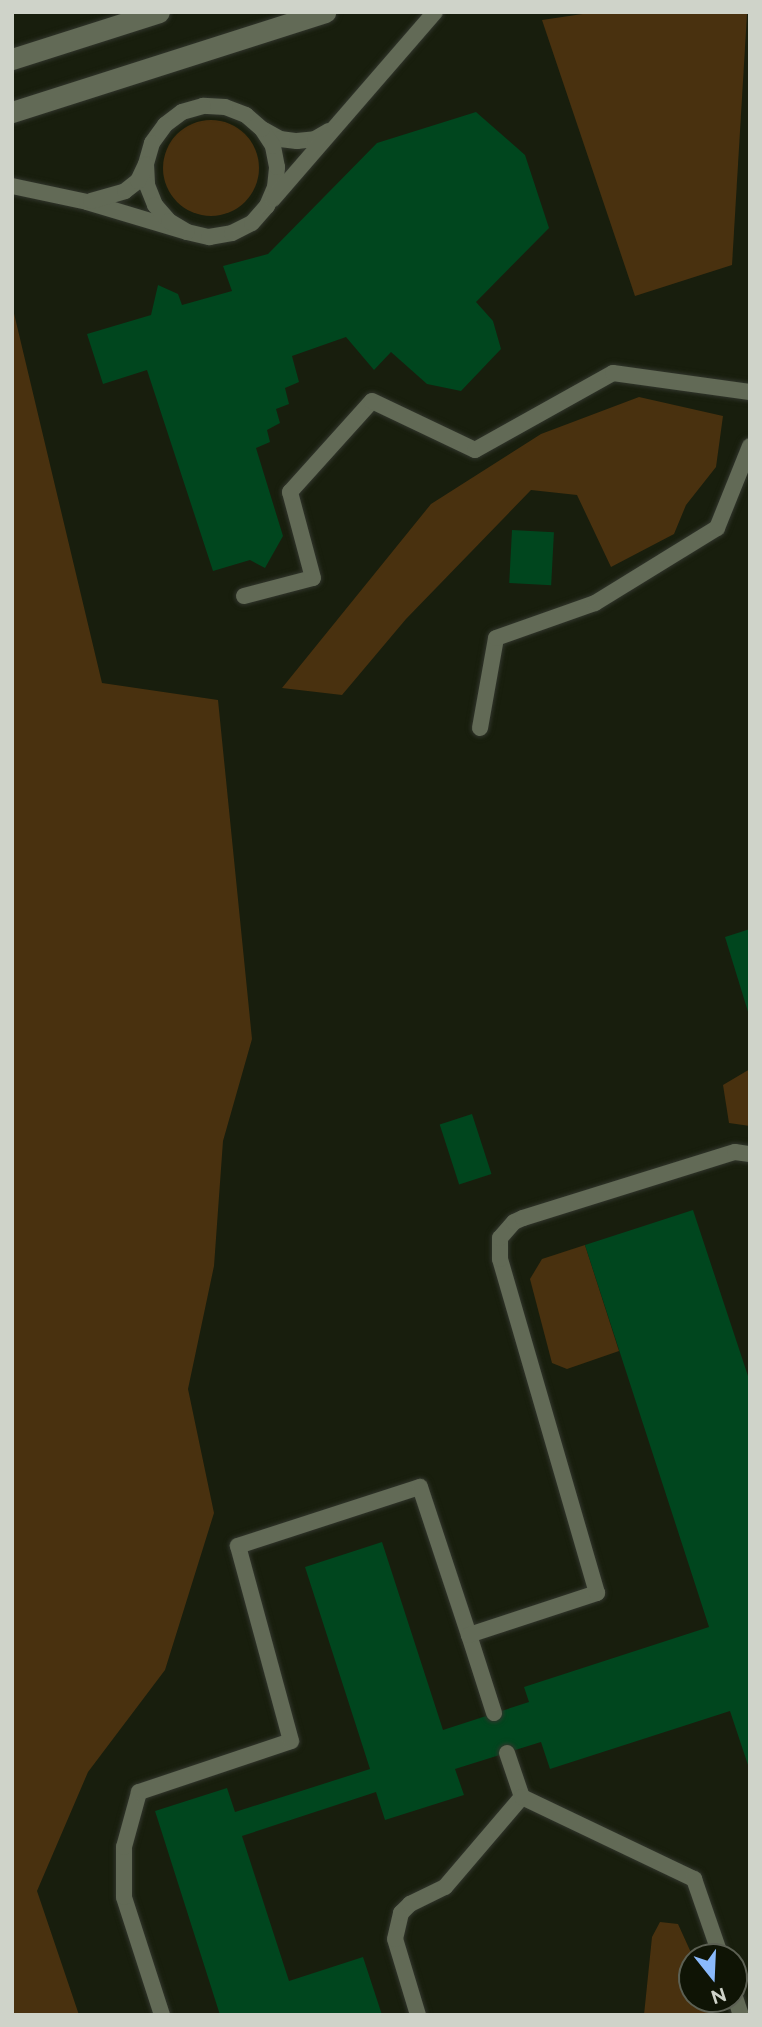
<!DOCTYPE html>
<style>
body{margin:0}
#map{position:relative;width:762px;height:2027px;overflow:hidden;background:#181e0d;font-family:Raleway,sans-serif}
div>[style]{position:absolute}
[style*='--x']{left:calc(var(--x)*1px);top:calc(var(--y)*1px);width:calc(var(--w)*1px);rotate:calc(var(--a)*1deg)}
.green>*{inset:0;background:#49310f}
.round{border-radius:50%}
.building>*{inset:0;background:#00461e;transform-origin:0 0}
.roads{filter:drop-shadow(0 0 2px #31352c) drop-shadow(0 0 2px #31352c)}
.lane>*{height:16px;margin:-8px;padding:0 8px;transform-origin:8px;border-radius:8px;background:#626a56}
.secondary>*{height:21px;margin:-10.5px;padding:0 10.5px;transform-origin:10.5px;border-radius:10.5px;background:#626a56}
span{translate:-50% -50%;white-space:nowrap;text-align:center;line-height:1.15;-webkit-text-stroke:5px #0f1405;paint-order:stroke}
.frame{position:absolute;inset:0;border:14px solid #cfd3c9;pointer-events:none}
.north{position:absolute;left:678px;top:1943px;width:70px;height:70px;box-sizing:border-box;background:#0f1405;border:2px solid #5c6053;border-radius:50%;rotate:162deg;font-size:19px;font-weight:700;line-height:28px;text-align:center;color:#cfd3c9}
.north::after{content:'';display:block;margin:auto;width:24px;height:32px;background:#8abafc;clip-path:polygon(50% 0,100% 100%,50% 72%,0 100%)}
</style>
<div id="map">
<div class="green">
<i style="clip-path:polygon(596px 12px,747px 14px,732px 265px,635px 296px,542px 20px)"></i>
<i class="round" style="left:163px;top:120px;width:96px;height:96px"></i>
<i style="clip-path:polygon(12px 305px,102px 683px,218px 700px,252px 1039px,223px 1141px,214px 1266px,188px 1389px,214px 1513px,165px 1670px,88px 1772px,37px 1891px,79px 2015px,12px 2015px)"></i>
<i style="clip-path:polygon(639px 397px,723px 416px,716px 467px,686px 505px,674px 534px,611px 567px,577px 495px,531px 490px,406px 619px,342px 695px,282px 688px,431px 504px,541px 434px)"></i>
<i style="clip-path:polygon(750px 1069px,750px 1126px,729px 1123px,723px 1085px)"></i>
<i style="clip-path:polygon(585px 1245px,619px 1351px,567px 1369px,552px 1363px,530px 1279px,542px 1259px)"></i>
<i style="clip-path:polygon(660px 1922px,678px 1924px,693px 1957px,692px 1999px,706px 1999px,711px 2015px,644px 2015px,652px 1937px)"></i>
</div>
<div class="building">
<i style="clip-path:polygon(476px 112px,525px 155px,549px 228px,476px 302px,493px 321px,501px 349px,461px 391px,427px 384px,391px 352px,374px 370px,346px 337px,292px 356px,299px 382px,285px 388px,289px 404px,276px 409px,280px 423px,267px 430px,270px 442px,256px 448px,283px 536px,265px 568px,250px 560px,213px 571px,147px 370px,103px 384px,87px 334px,151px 315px,158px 285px,178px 294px,182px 305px,232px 291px,223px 266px,268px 254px,377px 143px)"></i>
<i style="left:512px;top:530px;width:42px;height:53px;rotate:3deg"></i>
<i style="clip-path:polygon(750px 929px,750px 1015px,749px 1015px,725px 937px)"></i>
<i style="left:472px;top:1114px;width:63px;height:34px;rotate:72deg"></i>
<i style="clip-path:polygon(693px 1210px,750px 1382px,750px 1771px,730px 1711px,550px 1769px,541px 1742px,455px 1769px,464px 1795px,385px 1820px,376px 1792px,242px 1836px,289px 1981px,363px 1957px,382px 2015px,220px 2015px,155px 1811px,227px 1788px,235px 1812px,370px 1769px,305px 1567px,382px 1542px,443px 1730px,529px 1702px,524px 1687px,709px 1627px,585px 1245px)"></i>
</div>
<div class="roads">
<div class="lane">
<i style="--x:264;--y:130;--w:18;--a:29"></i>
<i style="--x:280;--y:139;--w:17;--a:7"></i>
<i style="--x:297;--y:141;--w:18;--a:-6"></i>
<i style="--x:315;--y:139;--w:16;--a:-30"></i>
<i style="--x:12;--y:186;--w:77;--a:12"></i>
<i style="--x:87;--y:202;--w:104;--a:16.7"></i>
<i style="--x:187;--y:232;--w:23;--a:13"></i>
<i style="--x:209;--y:237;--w:23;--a:-10"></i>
<i style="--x:232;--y:233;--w:22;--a:-27"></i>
<i style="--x:252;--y:223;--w:23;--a:-49"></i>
<i style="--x:267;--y:206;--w:21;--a:-67"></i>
<i style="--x:275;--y:187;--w:20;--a:-84"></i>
<i style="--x:277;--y:167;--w:21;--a:-101"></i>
<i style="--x:273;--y:146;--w:20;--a:-123"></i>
<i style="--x:262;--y:129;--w:21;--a:-139"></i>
<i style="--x:246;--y:115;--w:22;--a:-159"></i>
<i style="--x:225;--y:107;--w:22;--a:-177"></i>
<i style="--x:203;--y:106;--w:22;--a:164"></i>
<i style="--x:182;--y:112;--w:21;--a:143"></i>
<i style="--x:165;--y:125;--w:22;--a:126"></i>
<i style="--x:152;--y:143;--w:22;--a:106"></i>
<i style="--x:146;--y:164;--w:21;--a:87"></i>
<i style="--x:147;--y:185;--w:22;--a:68"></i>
<i style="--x:155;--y:205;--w:21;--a:49"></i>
<i style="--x:169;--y:221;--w:21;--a:31"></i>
<i style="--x:273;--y:199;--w:247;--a:-49.1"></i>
<i style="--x:91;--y:201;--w:35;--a:-16"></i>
<i style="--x:125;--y:191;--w:16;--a:-38"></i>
<i style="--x:138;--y:181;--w:17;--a:-65"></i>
<i style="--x:244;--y:596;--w:71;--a:-14.6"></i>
<i style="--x:313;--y:578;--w:89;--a:-105"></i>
<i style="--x:290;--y:492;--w:122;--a:-48"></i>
<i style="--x:372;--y:401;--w:114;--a:25.4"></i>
<i style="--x:475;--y:450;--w:158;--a:-29.2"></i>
<i style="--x:613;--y:373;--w:138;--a:7.9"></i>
<i style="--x:480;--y:728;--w:91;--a:-79.9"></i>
<i style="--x:496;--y:638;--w:105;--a:-19.5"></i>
<i style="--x:595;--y:603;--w:143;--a:-31.6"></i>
<i style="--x:717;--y:528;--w:88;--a:-68.1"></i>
<i style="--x:469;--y:1635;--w:82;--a:72.2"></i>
<i style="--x:507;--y:1753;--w:46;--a:71.2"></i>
<i style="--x:734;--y:1994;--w:22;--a:72"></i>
<i style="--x:162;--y:2015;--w:124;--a:-107.9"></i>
<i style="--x:124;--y:1897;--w:50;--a:-90"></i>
<i style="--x:124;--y:1847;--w:57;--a:-74.7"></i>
<i style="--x:139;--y:1792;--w:160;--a:-18.5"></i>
<i style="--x:291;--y:1741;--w:202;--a:-105.2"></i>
<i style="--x:238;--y:1546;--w:191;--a:-18"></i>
<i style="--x:420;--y:1487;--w:156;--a:71.7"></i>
<i style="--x:469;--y:1635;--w:135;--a:-18.2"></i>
<i style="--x:597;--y:1593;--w:348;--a:-106.2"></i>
<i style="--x:500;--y:1259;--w:21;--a:-90"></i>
<i style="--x:500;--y:1238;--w:21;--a:-49"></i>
<i style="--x:514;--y:1222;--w:10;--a:-24"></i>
<i style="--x:523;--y:1218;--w:222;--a:-17.3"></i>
<i style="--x:735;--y:1152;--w:15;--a:8"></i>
<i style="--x:418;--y:2015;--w:79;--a:-106.8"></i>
<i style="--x:395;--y:1939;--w:27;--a:-77"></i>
<i style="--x:401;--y:1913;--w:13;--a:-45"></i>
<i style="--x:410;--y:1904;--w:39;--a:-26"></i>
<i style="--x:445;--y:1887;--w:118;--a:-49.5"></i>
<i style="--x:522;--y:1797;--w:191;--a:25.5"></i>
<i style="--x:694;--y:1879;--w:83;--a:70.9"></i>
</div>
<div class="secondary">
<i style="--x:12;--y:59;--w:154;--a:-17.7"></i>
<i style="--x:12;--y:112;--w:329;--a:-17.7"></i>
</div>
</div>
<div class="frame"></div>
<div class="north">N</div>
</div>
